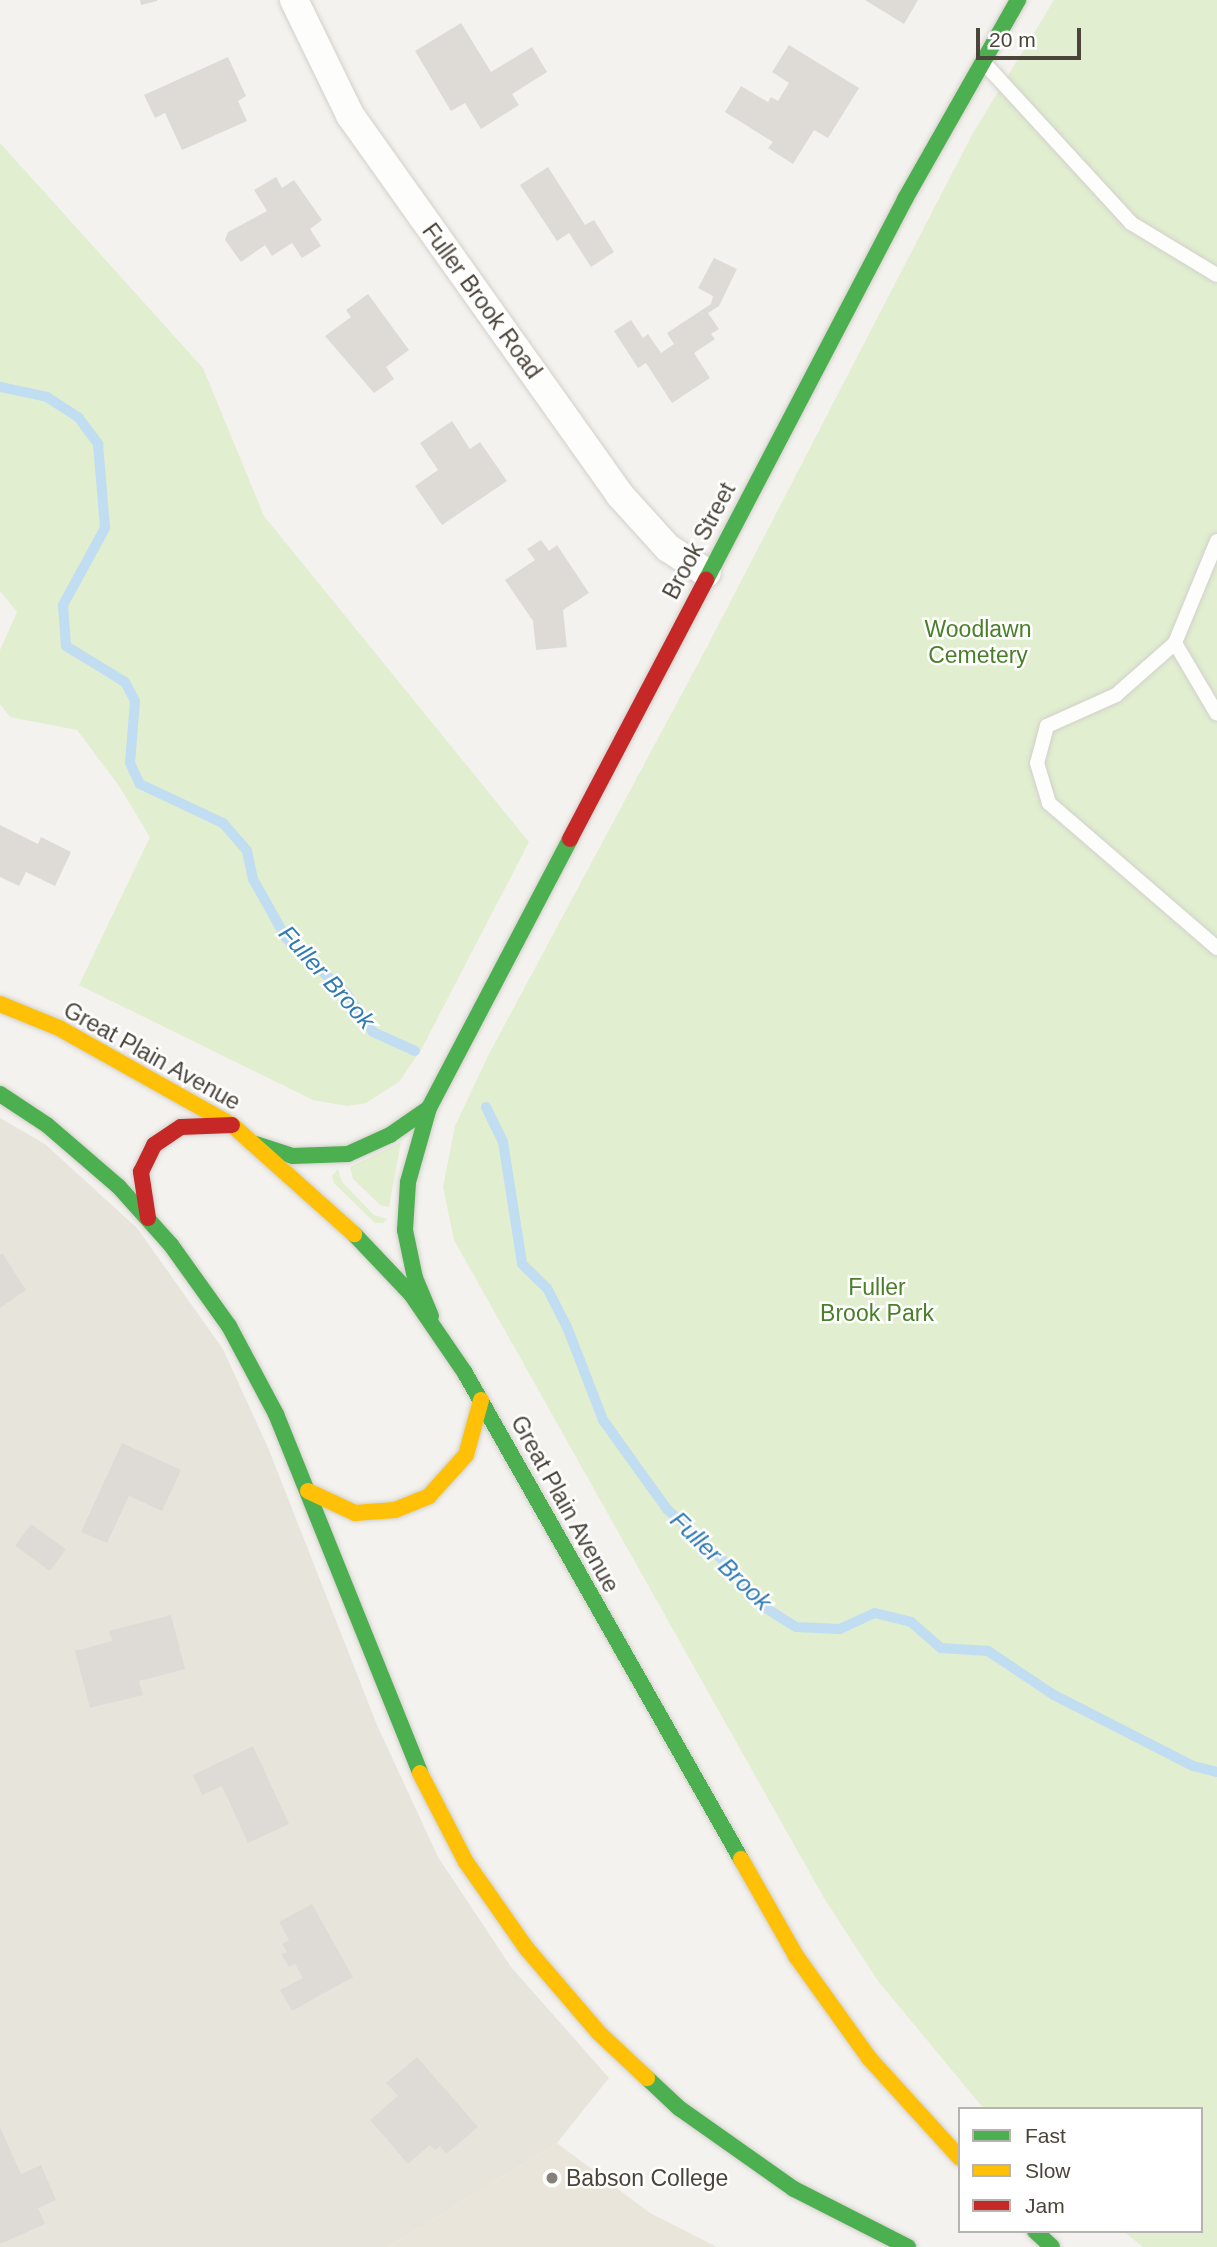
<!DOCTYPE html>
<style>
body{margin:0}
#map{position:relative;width:1217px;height:2247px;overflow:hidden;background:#f4f2ee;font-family:Arial,sans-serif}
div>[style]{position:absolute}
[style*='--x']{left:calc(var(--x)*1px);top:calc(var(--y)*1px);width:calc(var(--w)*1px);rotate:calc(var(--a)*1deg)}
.residential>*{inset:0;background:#e7e4dc}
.education>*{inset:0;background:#eae5da}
.green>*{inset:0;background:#e1eecf}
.stream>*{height:10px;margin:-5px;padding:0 5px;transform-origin:5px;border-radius:5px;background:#c0ddf1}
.building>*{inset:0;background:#dedbd6;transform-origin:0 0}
.roads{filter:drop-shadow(0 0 2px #d2d0cb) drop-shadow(0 0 2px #d2d0cb)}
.lane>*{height:14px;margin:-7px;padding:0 7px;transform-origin:7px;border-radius:7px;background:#fdfdfc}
.street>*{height:28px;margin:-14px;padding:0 14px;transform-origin:14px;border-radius:14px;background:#fdfdfc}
.fast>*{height:16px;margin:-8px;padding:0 8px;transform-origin:8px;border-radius:8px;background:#4caf50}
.slow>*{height:16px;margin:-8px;padding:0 8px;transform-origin:8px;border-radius:8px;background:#ffc107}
.jam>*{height:16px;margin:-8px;padding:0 8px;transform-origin:8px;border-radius:8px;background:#c62828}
.dots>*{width:19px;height:19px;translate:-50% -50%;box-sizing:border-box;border:4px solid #fff;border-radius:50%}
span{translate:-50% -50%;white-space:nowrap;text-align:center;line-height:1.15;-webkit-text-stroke:5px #fff;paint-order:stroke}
.street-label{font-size:23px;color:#4b4439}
.park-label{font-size:23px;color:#4a7f2a}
.poi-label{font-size:23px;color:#4b4439}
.left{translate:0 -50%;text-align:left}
.water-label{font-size:24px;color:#2e7ab2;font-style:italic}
.legend{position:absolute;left:958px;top:2107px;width:245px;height:126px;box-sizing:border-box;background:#fff;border:2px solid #b7b4b0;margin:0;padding:9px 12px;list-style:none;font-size:21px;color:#4b4439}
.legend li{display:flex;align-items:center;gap:14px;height:35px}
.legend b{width:35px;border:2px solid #b7b4b0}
.scale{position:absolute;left:976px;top:28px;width:105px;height:32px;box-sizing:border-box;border:4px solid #4b4439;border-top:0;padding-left:9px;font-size:21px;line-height:24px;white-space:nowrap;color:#4b4439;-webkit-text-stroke:5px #fff;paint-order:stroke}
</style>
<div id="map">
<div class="residential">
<i style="clip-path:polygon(0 1118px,45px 1144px,137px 1228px,223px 1349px,269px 1450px,377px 1725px,438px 1857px,511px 1967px,609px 2078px,557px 2143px,388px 2247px,0 2247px)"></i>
</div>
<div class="education">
<i style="clip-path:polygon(557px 2143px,650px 2213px,717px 2247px,388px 2247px)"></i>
</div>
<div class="green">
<i style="clip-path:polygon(1054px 0,1217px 0,1217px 2247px,1143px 2247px,1123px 2231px,1201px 2231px,1201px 2109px,984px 2109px,878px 1981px,824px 1898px,454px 1240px,443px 1187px,455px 1126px,489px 1054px,708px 645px,973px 133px)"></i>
<i style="clip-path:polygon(0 143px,203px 368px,264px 516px,529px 842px,421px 1050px,399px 1082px,366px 1103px,347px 1106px,313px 1100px,79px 985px,150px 837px,119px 786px,77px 730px,10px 717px,0 704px,0 650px,17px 612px,0 591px)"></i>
<i style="clip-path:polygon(401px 1142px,389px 1207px,380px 1205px,353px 1179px,350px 1167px)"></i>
<i style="clip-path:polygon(338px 1169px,342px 1182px,374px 1215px,387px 1219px,383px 1223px,375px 1223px,334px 1183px,332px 1176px)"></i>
</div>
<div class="stream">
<i style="--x:0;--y:387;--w:48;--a:12"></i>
<i style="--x:47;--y:397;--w:37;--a:33"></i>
<i style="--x:78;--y:417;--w:34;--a:53"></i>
<i style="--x:98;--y:444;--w:84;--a:85.2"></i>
<i style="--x:105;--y:528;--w:88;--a:118.6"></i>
<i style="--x:63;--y:605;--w:41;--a:85.8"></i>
<i style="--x:66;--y:646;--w:69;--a:31.4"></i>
<i style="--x:125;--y:682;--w:21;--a:62"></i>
<i style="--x:135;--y:701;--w:62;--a:94.6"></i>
<i style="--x:130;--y:763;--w:23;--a:65"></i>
<i style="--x:140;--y:784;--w:92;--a:25.2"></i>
<i style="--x:223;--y:823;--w:37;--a:49"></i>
<i style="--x:247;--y:851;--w:29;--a:78"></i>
<i style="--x:253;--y:879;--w:68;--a:60.8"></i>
<i style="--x:286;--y:938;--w:81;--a:42.5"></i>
<i style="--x:346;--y:993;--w:47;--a:55.3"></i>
<i style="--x:373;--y:1032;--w:46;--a:24.3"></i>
<i style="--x:486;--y:1107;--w:39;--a:64"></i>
<i style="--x:503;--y:1142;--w:123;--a:81.1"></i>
<i style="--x:522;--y:1264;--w:35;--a:44"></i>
<i style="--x:547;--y:1288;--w:44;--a:62.9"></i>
<i style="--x:567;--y:1327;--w:100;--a:68.8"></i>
<i style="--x:603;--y:1420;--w:110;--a:54.3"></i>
<i style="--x:667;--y:1509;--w:96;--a:42.5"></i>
<i style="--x:738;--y:1574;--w:33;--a:57"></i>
<i style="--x:756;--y:1602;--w:47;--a:32"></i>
<i style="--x:796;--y:1627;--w:44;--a:2.6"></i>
<i style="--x:840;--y:1629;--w:38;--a:-25"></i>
<i style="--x:875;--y:1613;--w:37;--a:14"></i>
<i style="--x:911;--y:1622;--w:40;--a:41"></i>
<i style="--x:941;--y:1648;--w:47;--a:3.7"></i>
<i style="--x:988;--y:1651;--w:79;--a:33.7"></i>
<i style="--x:1054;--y:1695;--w:156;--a:27.1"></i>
<i style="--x:1193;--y:1766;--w:25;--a:14"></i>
</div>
<div class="building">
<i style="clip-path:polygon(140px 0,157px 0,157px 1px,141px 5px)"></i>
<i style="clip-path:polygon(865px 0,918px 0,904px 24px)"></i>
<i style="clip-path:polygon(461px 23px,491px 72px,532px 47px,547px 72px,512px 94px,519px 105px,481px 129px,465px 103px,451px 111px,415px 51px)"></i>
<i style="clip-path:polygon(789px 45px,859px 88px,828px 138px,814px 130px,793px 164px,768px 148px,773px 142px,725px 112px,741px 86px,768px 102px,771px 97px,778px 101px,789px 83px,772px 72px)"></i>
<i style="clip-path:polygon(228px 57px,246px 96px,238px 101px,247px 121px,182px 150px,165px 113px,155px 118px,144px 95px)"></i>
<i style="clip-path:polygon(548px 167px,585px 225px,594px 220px,614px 252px,591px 267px,569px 233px,557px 241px,520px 185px)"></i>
<i style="clip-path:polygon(276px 177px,282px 188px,294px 180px,322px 220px,310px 229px,321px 246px,302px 258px,292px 243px,272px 256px,265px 245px,241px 262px,225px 240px,228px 232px,267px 211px,254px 190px)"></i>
<i style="clip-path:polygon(714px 258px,737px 269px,719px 306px,708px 313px,719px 329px,711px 334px,715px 339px,694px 353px,710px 378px,672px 403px,646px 363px,638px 368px,614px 331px,631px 320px,643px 338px,648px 334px,661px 353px,674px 344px,667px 333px,711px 304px,713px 296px,698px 288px)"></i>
<i style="clip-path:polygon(368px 294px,409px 350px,386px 367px,394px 379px,374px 393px,325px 336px,351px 317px,346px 310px)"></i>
<i style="clip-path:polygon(452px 421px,470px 449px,480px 442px,507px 481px,442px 525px,415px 486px,438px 470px,420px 443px)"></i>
<i style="clip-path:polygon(541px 540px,549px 551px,557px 545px,589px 593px,563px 610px,567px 647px,536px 650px,533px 621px,505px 580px,535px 560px,527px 549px)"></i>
<i style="clip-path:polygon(0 825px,38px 844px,41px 837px,71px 852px,55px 886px,26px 872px,19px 886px,0 877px)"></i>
<i style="clip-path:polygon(2px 1253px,26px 1290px,0 1308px,0 1255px)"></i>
<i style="clip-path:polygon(122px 1443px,181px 1470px,162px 1511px,129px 1496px,107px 1543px,81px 1532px)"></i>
<i style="left:31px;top:1524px;width:43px;height:27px;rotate:36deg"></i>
<i style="clip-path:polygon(171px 1615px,185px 1669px,139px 1681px,143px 1695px,90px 1708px,75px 1651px,112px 1641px,109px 1631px)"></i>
<i style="clip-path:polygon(253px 1746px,289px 1824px,248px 1843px,222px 1786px,202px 1795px,193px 1775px)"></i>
<i style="clip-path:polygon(312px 1904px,353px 1977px,292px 2011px,280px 1990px,303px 1978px,295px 1964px,289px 1967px,281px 1954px,287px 1952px,282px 1944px,289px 1940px,279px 1922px)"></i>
<i style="clip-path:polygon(417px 2057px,478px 2127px,446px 2154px,440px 2146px,435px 2150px,430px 2145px,408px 2164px,370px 2120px,398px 2096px,386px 2083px)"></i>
<i style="clip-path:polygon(0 2127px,21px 2174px,41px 2165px,56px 2200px,38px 2208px,45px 2224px,0 2244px)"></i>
</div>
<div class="roads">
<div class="lane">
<i style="--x:985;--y:64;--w:216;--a:47.4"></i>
<i style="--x:1131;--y:223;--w:100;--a:31.2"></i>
<i style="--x:1217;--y:541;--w:110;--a:112.4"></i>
<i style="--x:1175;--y:643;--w:79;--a:138.6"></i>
<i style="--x:1116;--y:695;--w:76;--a:155.8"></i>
<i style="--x:1047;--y:726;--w:38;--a:105"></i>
<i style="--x:1037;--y:763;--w:42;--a:73.3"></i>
<i style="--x:1049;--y:803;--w:222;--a:40.8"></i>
<i style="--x:1175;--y:643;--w:82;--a:59.4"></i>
</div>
<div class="street">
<i style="--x:294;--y:0;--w:128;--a:64"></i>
<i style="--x:350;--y:115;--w:465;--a:54.6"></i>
<i style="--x:619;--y:494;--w:73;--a:47.8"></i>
<i style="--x:668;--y:548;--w:46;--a:32.7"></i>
</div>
<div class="fast">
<i style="--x:706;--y:580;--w:430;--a:-62.4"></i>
<i style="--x:905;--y:199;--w:229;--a:-60.4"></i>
<i style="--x:0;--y:1094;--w:56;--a:33.4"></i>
<i style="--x:47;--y:1125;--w:95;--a:40.7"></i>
<i style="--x:119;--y:1187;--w:78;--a:48.1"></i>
<i style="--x:171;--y:1245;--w:100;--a:54.4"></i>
<i style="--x:229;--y:1326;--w:100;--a:61.9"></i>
<i style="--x:276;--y:1414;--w:387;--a:68.1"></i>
<i style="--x:256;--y:1144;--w:38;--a:18"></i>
<i style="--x:292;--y:1156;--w:56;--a:-2"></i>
<i style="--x:348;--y:1154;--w:46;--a:-24.3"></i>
<i style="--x:390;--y:1135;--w:47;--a:-34.7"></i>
<i style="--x:354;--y:1234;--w:83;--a:46.5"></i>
<i style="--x:411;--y:1294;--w:96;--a:55.6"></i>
<i style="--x:465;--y:1373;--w:559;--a:60.41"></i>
<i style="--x:431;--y:1316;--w:41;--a:-112.8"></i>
<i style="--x:415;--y:1278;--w:49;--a:-101.8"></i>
<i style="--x:405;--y:1230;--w:48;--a:-86.4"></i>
<i style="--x:408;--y:1182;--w:77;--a:-74.2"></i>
<i style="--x:429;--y:1108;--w:304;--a:-62.3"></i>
<i style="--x:647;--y:2078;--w:44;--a:43.2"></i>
<i style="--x:679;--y:2108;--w:141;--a:35.2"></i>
<i style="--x:794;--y:2189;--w:128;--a:27"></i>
<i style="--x:1035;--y:2231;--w:23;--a:43"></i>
</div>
<div class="slow">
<i style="--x:0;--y:1004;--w:64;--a:22.1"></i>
<i style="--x:59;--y:1028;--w:198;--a:29.3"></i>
<i style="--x:232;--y:1125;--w:164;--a:41.8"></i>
<i style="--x:308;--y:1491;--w:52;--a:25.1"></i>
<i style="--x:355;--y:1513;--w:40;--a:-4.3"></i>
<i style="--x:395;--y:1510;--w:37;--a:-22"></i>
<i style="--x:429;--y:1496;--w:55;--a:-47.9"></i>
<i style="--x:466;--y:1455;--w:57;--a:-74.7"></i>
<i style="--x:420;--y:1773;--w:100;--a:62.7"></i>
<i style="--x:466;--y:1862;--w:106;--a:55"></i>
<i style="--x:527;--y:1949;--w:111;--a:49.4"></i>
<i style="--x:599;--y:2033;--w:66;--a:43.2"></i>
<i style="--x:741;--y:1859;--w:112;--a:60.4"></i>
<i style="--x:796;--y:1956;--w:125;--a:54.4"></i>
<i style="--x:869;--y:2058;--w:135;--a:47.7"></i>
</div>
<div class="jam">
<i style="--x:570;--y:839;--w:293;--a:-62.3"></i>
<i style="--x:148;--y:1218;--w:47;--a:-98.7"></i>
<i style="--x:141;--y:1172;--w:30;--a:-64"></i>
<i style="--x:154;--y:1145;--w:32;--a:-34"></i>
<i style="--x:181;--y:1127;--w:51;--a:-2.2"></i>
</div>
</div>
<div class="dots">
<i style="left:552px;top:2178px;background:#868178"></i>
</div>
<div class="street-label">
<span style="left:482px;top:301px;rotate:54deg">Fuller Brook Road</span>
<span style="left:699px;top:541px;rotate:-62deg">Brook Street</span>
<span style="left:152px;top:1056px;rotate:29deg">Great Plain Avenue</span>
<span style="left:565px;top:1504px;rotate:61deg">Great Plain Avenue</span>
</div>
<div class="park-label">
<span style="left:978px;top:642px">Woodlawn<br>Cemetery</span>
<span style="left:877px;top:1300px">Fuller<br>Brook Park</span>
</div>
<div class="poi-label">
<span class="left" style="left:566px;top:2178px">Babson College</span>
</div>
<div class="water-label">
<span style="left:327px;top:977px;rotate:48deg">Fuller Brook</span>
<span style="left:721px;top:1561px;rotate:44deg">Fuller Brook</span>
</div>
<ul class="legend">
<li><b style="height:9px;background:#4caf50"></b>Fast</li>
<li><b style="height:9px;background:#ffc107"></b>Slow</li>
<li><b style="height:9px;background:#c62828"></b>Jam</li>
</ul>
<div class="scale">20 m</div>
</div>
